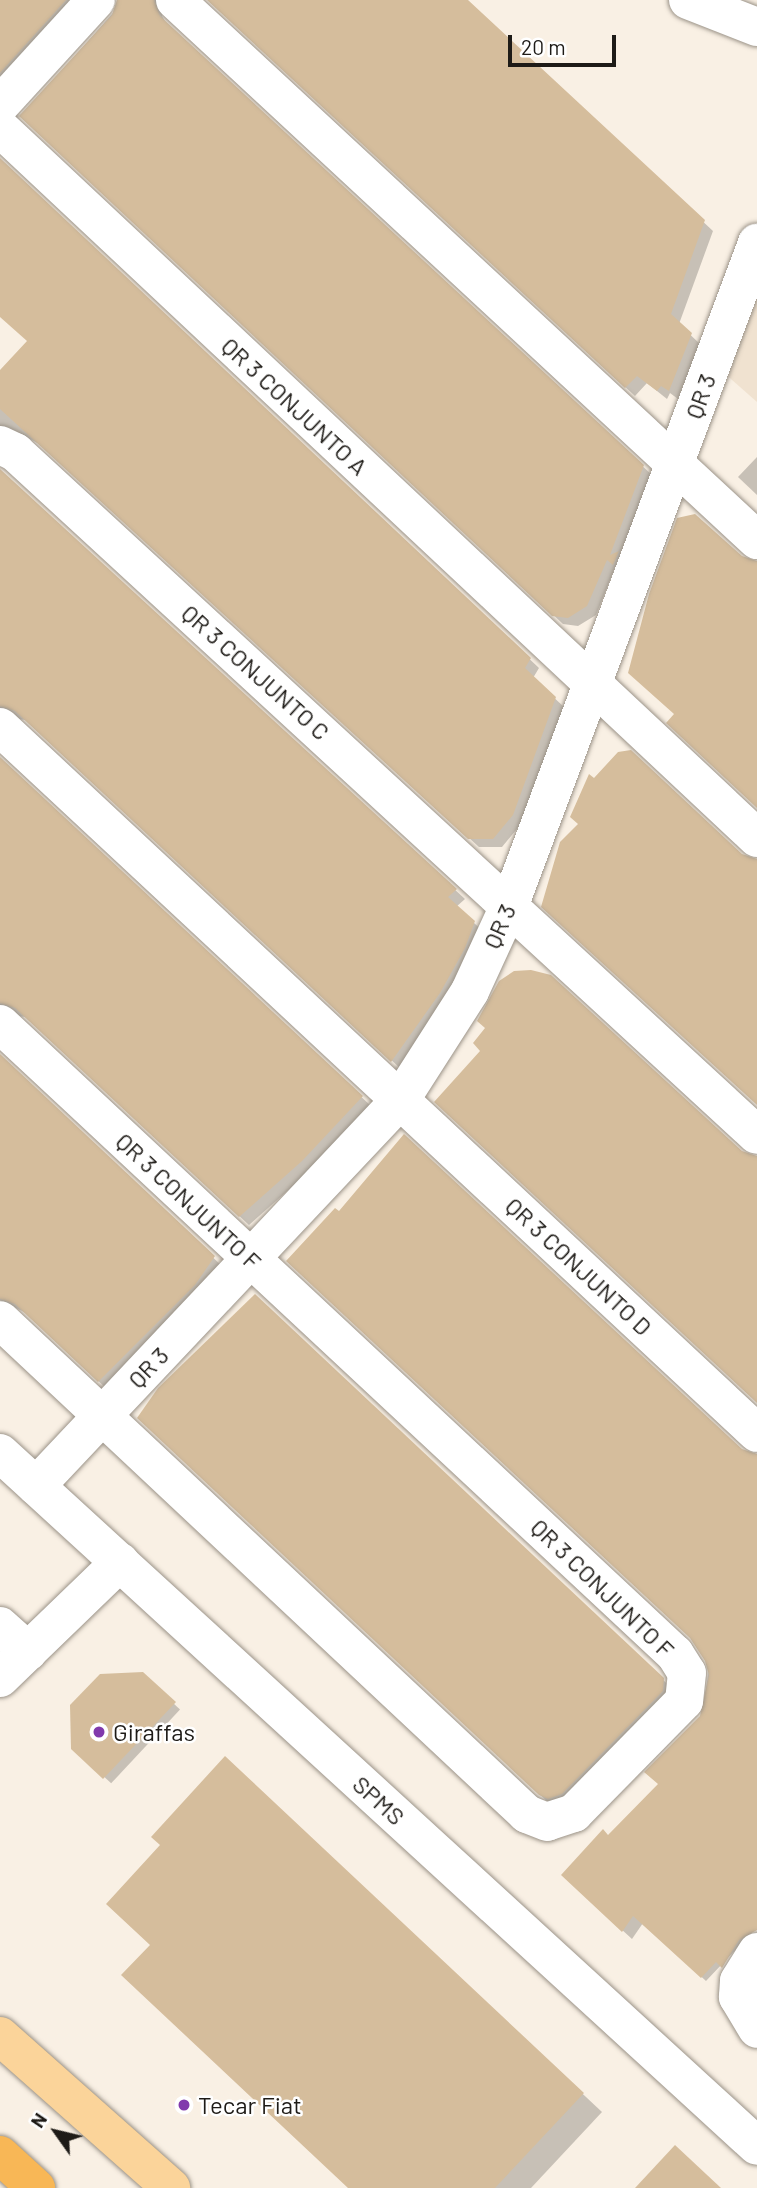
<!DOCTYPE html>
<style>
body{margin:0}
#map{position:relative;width:757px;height:2188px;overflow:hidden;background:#f9f0e4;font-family:Barlow,sans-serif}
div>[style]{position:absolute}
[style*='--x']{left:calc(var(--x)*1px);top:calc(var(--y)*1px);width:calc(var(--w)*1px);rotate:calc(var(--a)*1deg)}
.built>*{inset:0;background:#f0e2d0}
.shadow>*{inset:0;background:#0003;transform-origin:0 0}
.building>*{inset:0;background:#d5bd9c}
.roads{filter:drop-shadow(0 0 2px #9b9388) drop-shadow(0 0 2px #9b9388)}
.minor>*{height:38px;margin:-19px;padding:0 19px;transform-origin:19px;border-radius:19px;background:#fff}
.major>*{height:38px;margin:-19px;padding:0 19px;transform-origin:19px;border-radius:19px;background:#fbd49a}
.highway>*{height:38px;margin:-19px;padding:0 19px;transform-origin:19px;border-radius:19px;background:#f8b756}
.dots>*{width:19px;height:19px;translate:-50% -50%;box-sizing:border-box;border:4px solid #fff;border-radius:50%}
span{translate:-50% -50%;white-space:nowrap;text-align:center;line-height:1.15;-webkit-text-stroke:5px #fff;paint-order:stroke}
.street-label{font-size:24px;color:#1e1b17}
.poi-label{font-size:24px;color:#1e1b17}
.left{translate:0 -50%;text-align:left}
.north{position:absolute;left:21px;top:2097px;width:70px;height:70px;-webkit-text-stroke:5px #fff;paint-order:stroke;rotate:304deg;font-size:19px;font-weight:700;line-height:28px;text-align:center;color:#1e1b17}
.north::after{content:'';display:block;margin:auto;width:24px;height:32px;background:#1e1b17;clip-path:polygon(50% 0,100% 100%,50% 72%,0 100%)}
.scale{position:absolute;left:508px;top:35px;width:108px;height:32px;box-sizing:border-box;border:4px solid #1e1b17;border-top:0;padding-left:9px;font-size:21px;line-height:24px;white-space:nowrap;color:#1e1b17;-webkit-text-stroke:5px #fff;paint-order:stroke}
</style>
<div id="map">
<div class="built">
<i style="clip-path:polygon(757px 289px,757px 402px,723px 372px)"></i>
</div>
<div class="shadow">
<i style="clip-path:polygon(0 0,83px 0,0 91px)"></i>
<i style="clip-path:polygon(117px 0,166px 0,162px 16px,168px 26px,652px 475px,596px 615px,578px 626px,563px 624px,22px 116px,119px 6px)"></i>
<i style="clip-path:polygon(209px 0,466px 0,713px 231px,679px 324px,700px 344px,678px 399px,670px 393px,667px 399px,647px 383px,635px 396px)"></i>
<i style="clip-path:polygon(0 160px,539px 668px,533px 678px,564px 707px,521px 824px,502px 847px,479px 847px,41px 445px,19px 433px,0 436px,0 373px,29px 342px,0 314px)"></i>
<i style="clip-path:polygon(757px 457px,757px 495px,738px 477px)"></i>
<i style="clip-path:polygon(0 471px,465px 899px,456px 907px,483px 931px,449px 1002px,401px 1069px,26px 720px,0 717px)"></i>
<i style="clip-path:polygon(0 759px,371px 1106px,311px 1170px,249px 1225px,26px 1017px,0 1014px)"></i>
<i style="clip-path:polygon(0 1056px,223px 1267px,108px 1390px,26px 1313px,0 1300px)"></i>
<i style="clip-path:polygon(148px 1427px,663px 1680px,673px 1689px,571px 1803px,550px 1804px)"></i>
<i style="clip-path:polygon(741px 1451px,757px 1454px,757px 1927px,706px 1981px,643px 1923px,632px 1939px,572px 1884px,659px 1784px,702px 1716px)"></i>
<i style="left:142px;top:1674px;width:52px;height:101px;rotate:43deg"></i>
<i style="clip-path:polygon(225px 1759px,602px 2112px,531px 2188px,350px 2188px,152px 1946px,162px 1846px)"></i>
</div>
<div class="building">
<i style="clip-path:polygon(0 0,66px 0,0 73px)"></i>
<i style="clip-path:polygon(117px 0,154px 0,160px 16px,644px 465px,610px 555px,619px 551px,613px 565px,607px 560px,587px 606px,568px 618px,552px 616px,19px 116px,112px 15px)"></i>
<i style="clip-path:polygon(207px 0,468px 0,705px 220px,671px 314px,692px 333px,669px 391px,661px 386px,657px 391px,637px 376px,625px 388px)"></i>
<i style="clip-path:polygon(0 158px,531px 658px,525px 668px,556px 697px,513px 815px,493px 839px,468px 839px,0 409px,0 370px,27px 341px,0 317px)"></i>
<i style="clip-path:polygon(0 469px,457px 889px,448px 897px,475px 921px,465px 948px,440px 993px,391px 1062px,15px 711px,0 706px)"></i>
<i style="clip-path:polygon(695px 514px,742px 556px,757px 561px,757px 808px,666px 723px,674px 714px,628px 673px,649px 594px,677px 518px)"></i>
<i style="clip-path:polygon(631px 750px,742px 854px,757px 859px,757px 1105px,541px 907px,560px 842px,578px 824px,570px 817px,589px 774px,594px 778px,618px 752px)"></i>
<i style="clip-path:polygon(0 757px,363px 1096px,302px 1161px,239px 1217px,15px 1008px,0 1003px)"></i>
<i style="clip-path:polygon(531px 970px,551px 975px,742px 1151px,757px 1156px,757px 1403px,434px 1102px,480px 1051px,473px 1043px,485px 1028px,477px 1021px,499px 981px,514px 971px)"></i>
<i style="clip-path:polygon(0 1054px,215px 1256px,195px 1285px,98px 1382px,15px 1304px,0 1299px)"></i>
<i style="clip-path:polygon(404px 1134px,742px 1449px,757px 1454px,757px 1930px,739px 1940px,722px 1968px,716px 1962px,701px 1978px,633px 1916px,622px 1932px,561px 1875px,603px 1829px,608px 1835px,658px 1784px,644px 1772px,700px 1716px,709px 1675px,705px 1661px,690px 1638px,286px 1261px,335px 1208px,339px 1211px)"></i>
<i style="clip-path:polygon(255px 1294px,664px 1678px,663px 1691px,562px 1794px,548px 1799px,539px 1795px,137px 1418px,158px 1388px)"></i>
<i style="clip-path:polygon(143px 1672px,176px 1702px,103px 1779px,71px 1749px,70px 1705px,100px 1674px)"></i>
<i style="clip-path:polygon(225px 1756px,584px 2093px,495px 2188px,348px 2188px,121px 1975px,150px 1945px,106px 1904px,160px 1845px,151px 1837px)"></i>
<i style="clip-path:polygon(675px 2145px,721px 2188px,635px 2188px)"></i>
</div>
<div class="roads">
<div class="minor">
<i style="--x:175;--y:0;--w:794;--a:42.86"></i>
<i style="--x:688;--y:0;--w:74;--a:21.4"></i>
<i style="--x:0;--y:105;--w:142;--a:-47.6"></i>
<i style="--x:0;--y:128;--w:1038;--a:43.16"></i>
<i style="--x:0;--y:445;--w:17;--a:25"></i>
<i style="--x:15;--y:452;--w:1008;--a:42.63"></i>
<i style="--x:0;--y:727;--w:1035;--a:43"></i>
<i style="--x:0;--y:1024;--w:923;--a:43.03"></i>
<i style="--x:675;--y:1654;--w:22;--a:58"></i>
<i style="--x:687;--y:1673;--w:28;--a:96"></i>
<i style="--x:684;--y:1701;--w:157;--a:134.5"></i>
<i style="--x:574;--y:1813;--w:28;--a:162"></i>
<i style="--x:547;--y:1822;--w:22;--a:-158"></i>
<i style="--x:527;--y:1814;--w:722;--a:-136.85"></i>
<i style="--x:0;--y:1453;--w:1026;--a:42.47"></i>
<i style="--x:36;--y:1486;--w:532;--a:-46.68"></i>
<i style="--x:401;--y:1099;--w:128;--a:-57.4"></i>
<i style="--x:470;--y:991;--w:96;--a:-65.3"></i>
<i style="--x:510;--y:904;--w:706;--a:-69.51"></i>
<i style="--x:0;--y:1626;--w:38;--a:42"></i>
<i style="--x:0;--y:1678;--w:167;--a:-44"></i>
<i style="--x:757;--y:1952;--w:34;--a:122"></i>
<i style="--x:739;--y:1981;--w:16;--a:94"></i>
<i style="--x:738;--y:1997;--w:37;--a:59"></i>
</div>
<div class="major">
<i style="--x:0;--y:2036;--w:229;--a:41.6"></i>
</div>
<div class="highway">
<i style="--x:0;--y:2155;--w:49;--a:42.5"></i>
</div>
</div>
<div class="dots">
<i style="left:99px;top:1732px;background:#8139ac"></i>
<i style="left:184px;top:2105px;background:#8139ac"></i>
</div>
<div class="street-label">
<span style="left:700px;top:396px;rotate:-70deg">QR 3</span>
<span style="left:295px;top:406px;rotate:43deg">QR 3 CONJUNTO A</span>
<span style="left:256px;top:672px;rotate:42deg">QR 3 CONJUNTO C</span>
<span style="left:499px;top:926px;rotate:-66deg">QR 3</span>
<span style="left:189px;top:1201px;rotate:43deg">QR 3 CONJUNTO F</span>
<span style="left:579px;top:1266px;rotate:43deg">QR 3 CONJUNTO D</span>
<span style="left:148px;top:1367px;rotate:-46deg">QR 3</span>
<span style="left:603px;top:1588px;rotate:44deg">QR 3 CONJUNTO F</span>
<span style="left:379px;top:1800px;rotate:42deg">SPMS</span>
</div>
<div class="poi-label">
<span class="left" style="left:113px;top:1732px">Giraffas</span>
<span class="left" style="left:198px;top:2105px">Tecar Fiat</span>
</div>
<div class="north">N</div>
<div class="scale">20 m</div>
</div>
